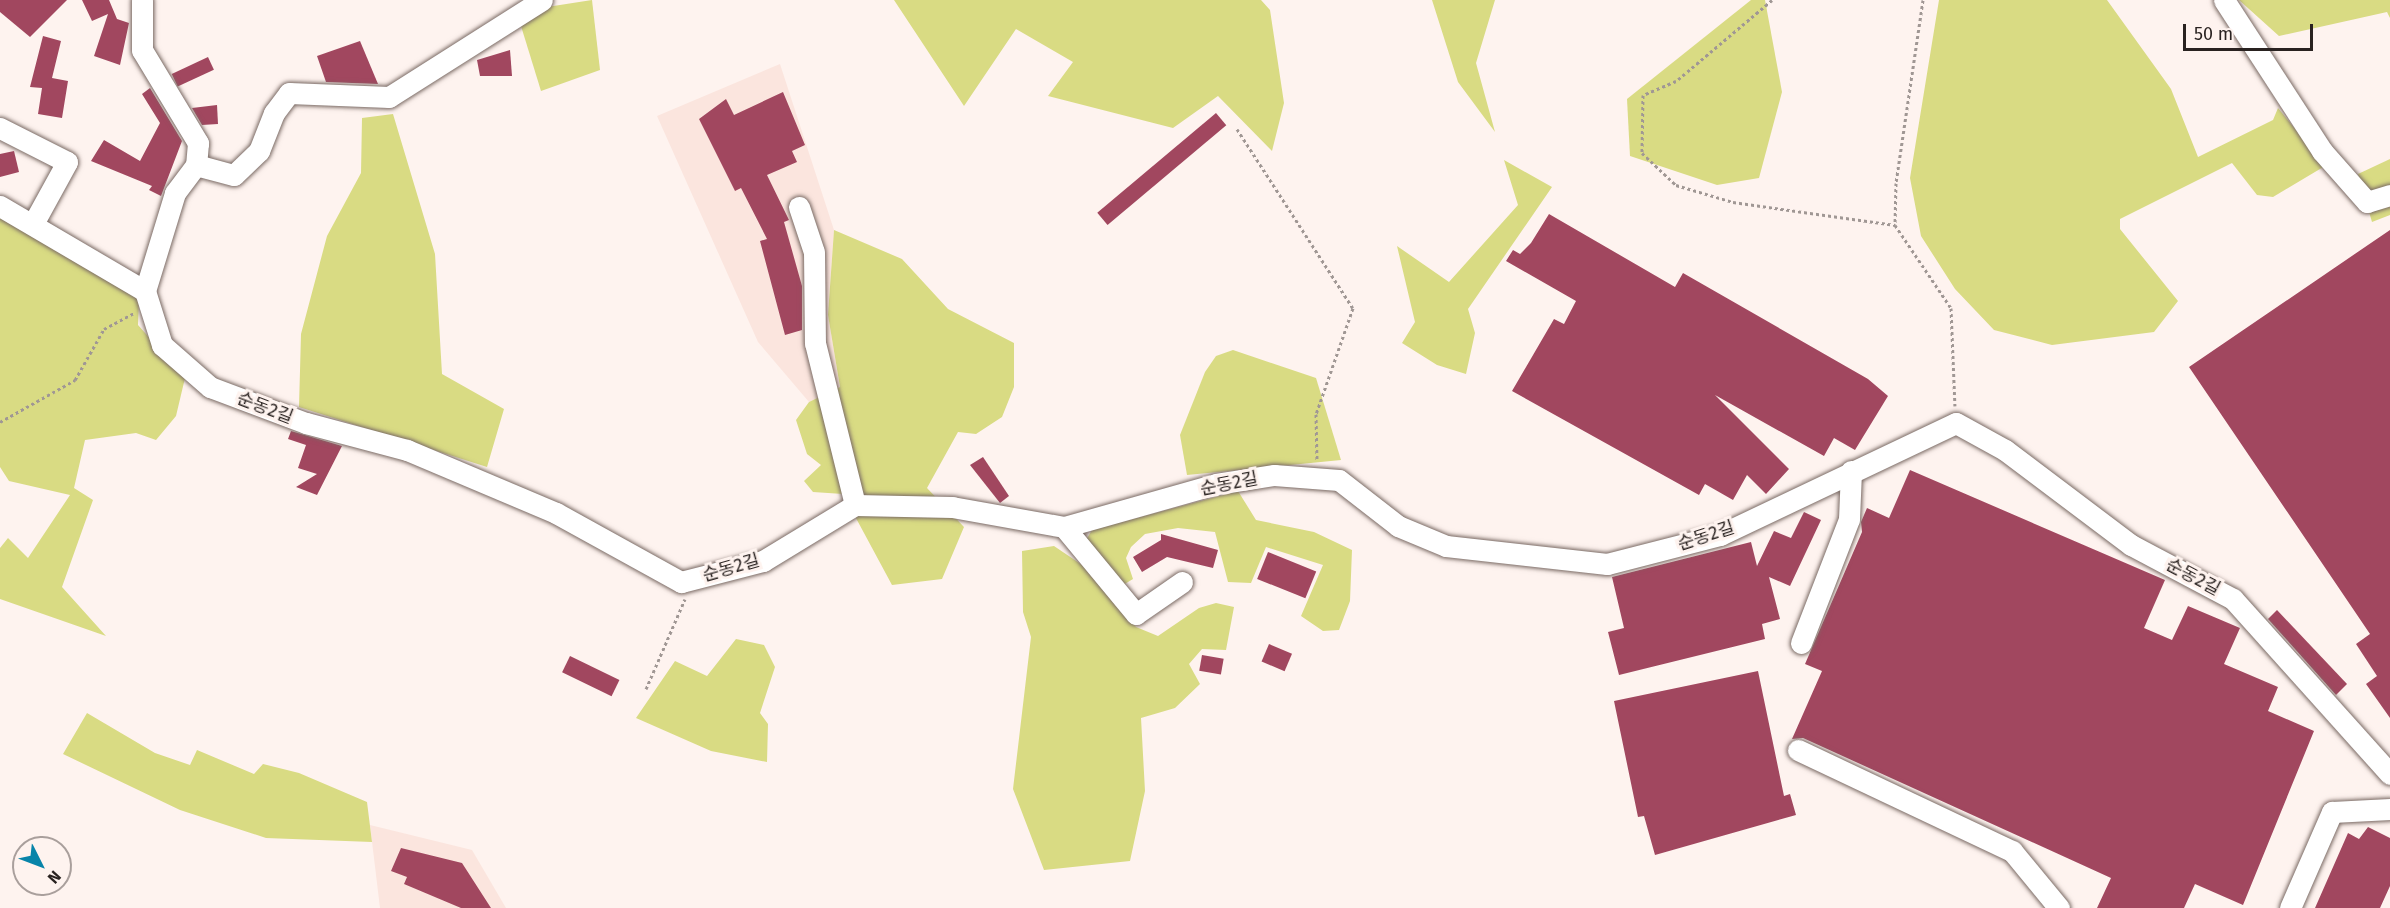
<!DOCTYPE html>
<meta charset="utf-8">
<style>
body{margin:0}
#map{position:relative;width:2390px;height:908px;overflow:hidden;background:#fef3ef;font-family:"Fira Sans","Noto Sans KR",sans-serif}
div>[style]{position:absolute}
[style*='--x']{left:calc(var(--x)*1px);top:calc(var(--y)*1px);width:calc(var(--w)*1px);rotate:calc(var(--a)*1deg)}
.built>*{inset:0;background:#fbe5de}
.green>*{inset:0;background:#d9db83}
.building>*{inset:0;background:#a1475f;transform-origin:0 0}
.path>*{height:3px;margin-top:-1.5px;transform-origin:0;background:repeating-linear-gradient(90deg,#a09794 0 3px,transparent 0 6px)}
.roads{filter:drop-shadow(0 0 2px #7a6a64) drop-shadow(0 0 2px #7a6a64)}
.minor>*{height:21px;margin:-10.5px;padding:0 10.5px;transform-origin:10.5px;border-radius:10.5px;background:#fff}
span{translate:-50% -50%;white-space:nowrap;text-align:center;line-height:1.15;-webkit-text-stroke:6px #fef3ef;paint-order:stroke}
.street-label{font-size:18px;color:#292220}
.north{position:absolute;left:12px;top:836px;width:60px;height:60px;box-sizing:border-box;background:#fef3ef;border:2px solid #a99f9c;border-radius:50%;rotate:132deg;font-size:16px;font-weight:700;line-height:24px;text-align:center;color:#292220}
.north::after{content:'';display:block;margin:auto;width:21px;height:27px;background:#0884a9;clip-path:polygon(50% 0,100% 100%,50% 72%,0 100%)}
.scale{position:absolute;left:2183px;top:24px;width:130px;height:27px;box-sizing:border-box;border:3px solid #292220;border-top:0;padding-left:8px;font-size:18px;line-height:21px;white-space:nowrap;color:#292220;-webkit-text-stroke:4px #fef3ef;paint-order:stroke}
</style>
<div id="map">
<div class="built">
<i style="clip-path:polygon(780px 64px,834px 230px,828px 315px,840px 387px,809px 402px,758px 342px,657px 116px)"></i>
<i style="clip-path:polygon(370px 825px,472px 850px,506px 908px,380px 908px)"></i>
</div>
<div class="green">
<i style="clip-path:polygon(592px 0,600px 70px,541px 91px,521px 26px,547px 7px)"></i>
<i style="clip-path:polygon(894px 0,1261px 0,1270px 10px,1284px 103px,1272px 151px,1218px 96px,1173px 128px,1048px 96px,1073px 62px,1016px 29px,964px 106px)"></i>
<i style="clip-path:polygon(1432px 0,1495px 0,1476px 63px,1495px 132px,1458px 82px)"></i>
<i style="clip-path:polygon(1751px 0,1765px 0,1782px 92px,1759px 178px,1717px 185px,1630px 156px,1627px 99px)"></i>
<i style="clip-path:polygon(1939px 0,2107px 0,2171px 89px,2198px 157px,2273px 120px,2278px 108px,2325px 166px,2273px 197px,2257px 195px,2232px 163px,2120px 219px,2120px 229px,2178px 301px,2154px 332px,2052px 345px,1994px 330px,1955px 289px,1921px 236px,1910px 178px)"></i>
<i style="clip-path:polygon(2239px 0,2390px 0,2390px 18px,2387px 12px,2279px 36px)"></i>
<i style="clip-path:polygon(393px 114px,435px 254px,442px 374px,504px 409px,487px 467px,299px 407px,301px 334px,327px 236px,361px 173px,362px 118px)"></i>
<i style="clip-path:polygon(2390px 159px,2390px 215px,2372px 222px,2358px 174px)"></i>
<i style="clip-path:polygon(1504px 160px,1552px 187px,1468px 309px,1475px 333px,1466px 374px,1437px 365px,1402px 343px,1415px 322px,1397px 246px,1449px 282px,1518px 205px)"></i>
<i style="clip-path:polygon(0 216px,132px 291px,139px 300px,138px 325px,185px 378px,176px 416px,156px 440px,136px 433px,85px 440px,74px 488px,93px 500px,62px 587px,106px 636px,0 599px,0 548px,8px 538px,28px 558px,70px 495px,9px 481px,0 467px)"></i>
<i style="clip-path:polygon(834px 230px,902px 259px,948px 309px,1014px 343px,1014px 387px,1002px 417px,976px 434px,958px 432px,927px 488px,964px 527px,942px 579px,892px 585px,843px 494px,813px 492px,804px 481px,821px 465px,807px 454px,796px 420px,809px 402px,840px 387px,828px 315px)"></i>
<i style="clip-path:polygon(1233px 350px,1316px 378px,1341px 460px,1187px 475px,1180px 435px,1205px 372px,1216px 356px)"></i>
<i style="clip-path:polygon(1238px 491px,1256px 520px,1314px 532px,1352px 550px,1350px 601px,1339px 630px,1323px 631px,1301px 616px,1323px 565px,1266px 547px,1251px 583px,1228px 582px,1215px 532px,1178px 528px,1145px 534px,1131px 547px,1126px 558px,1133px 579px,1123px 585px,1086px 540px,1092px 530px)"></i>
<i style="clip-path:polygon(1054px 546px,1088px 569px,1136px 627px,1158px 636px,1199px 608px,1216px 603px,1234px 607px,1226px 650px,1202px 649px,1189px 664px,1200px 684px,1175px 708px,1141px 718px,1145px 791px,1130px 861px,1044px 870px,1013px 789px,1031px 637px,1023px 612px,1022px 551px)"></i>
<i style="clip-path:polygon(736px 639px,764px 645px,775px 667px,760px 713px,768px 724px,767px 762px,711px 751px,636px 718px,675px 661px,707px 676px)"></i>
<i style="clip-path:polygon(87px 713px,155px 753px,190px 765px,197px 750px,254px 774px,263px 764px,299px 773px,367px 802px,372px 842px,266px 838px,180px 810px,63px 754px)"></i>
</div>
<div class="building">
<i style="clip-path:polygon(0 0,67px 0,30px 37px,0 12px)"></i>
<i style="clip-path:polygon(82px 0,109px 0,117px 19px,129px 23px,120px 65px,94px 56px,108px 14px,92px 21px)"></i>
<i style="clip-path:polygon(43px 36px,61px 41px,52px 78px,68px 81px,62px 118px,38px 114px,42px 88px,30px 87px)"></i>
<i style="clip-path:polygon(360px 41px,378px 84px,326px 82px,317px 56px)"></i>
<i style="clip-path:polygon(510px 50px,512px 76px,480px 76px,477px 60px)"></i>
<i style="left:208px;top:57px;width:14px;height:40px;rotate:65deg"></i>
<i style="clip-path:polygon(150px 88px,182px 141px,161px 196px,149px 190px,152px 186px,91px 161px,104px 140px,140px 161px,160px 123px,142px 94px)"></i>
<i style="clip-path:polygon(783px 92px,805px 145px,792px 151px,797px 162px,767px 175px,789px 220px,784px 222px,802px 286px,802px 330px,785px 335px,760px 241px,767px 239px,741px 188px,735px 191px,699px 119px,726px 99px,734px 115px)"></i>
<i style="clip-path:polygon(217px 105px,218px 124px,202px 125px,192px 108px)"></i>
<i style="left:1216px;top:113px;width:16px;height:155px;rotate:50deg"></i>
<i style="clip-path:polygon(14px 151px,19px 172px,0 177px,0 154px)"></i>
<i style="clip-path:polygon(1549px 214px,1675px 287px,1683px 273px,1868px 379px,1888px 396px,1855px 450px,1834px 438px,1824px 456px,1715px 395px,1789px 469px,1766px 494px,1747px 475px,1733px 500px,1705px 484px,1699px 495px,1512px 391px,1554px 319px,1564px 324px,1576px 301px,1506px 261px,1513px 250px,1520px 254px,1531px 243px)"></i>
<i style="clip-path:polygon(2390px 230px,2390px 718px,2366px 684px,2377px 676px,2356px 644px,2370px 634px,2189px 367px)"></i>
<i style="clip-path:polygon(291px 431px,342px 446px,317px 495px,296px 487px,317px 474px,298px 468px,306px 445px,288px 439px)"></i>
<i style="clip-path:polygon(983px 457px,1009px 496px,1000px 503px,970px 465px)"></i>
<i style="clip-path:polygon(1910px 470px,2165px 580px,2144px 628px,2172px 640px,2188px 606px,2240px 628px,2224px 664px,2278px 687px,2268px 711px,2314px 731px,2243px 905px,2195px 884px,2184px 908px,2097px 908px,2111px 878px,1803px 738px,1792px 739px,1822px 671px,1805px 664px,1862px 532px,1861px 522px,1867px 508px,1889px 518px)"></i>
<i style="clip-path:polygon(1804px 512px,1821px 520px,1790px 586px,1769px 577px,1780px 619px,1762px 624px,1765px 639px,1619px 675px,1608px 632px,1624px 628px,1612px 577px,1751px 542px,1757px 566px,1774px 531px,1791px 538px)"></i>
<i style="clip-path:polygon(1161px 534px,1218px 550px,1213px 568px,1167px 557px,1142px 572px,1133px 557px,1161px 540px)"></i>
<i style="left:1268px;top:552px;width:52px;height:29px;rotate:22deg"></i>
<i style="clip-path:polygon(2277px 610px,2347px 684px,2336px 695px,2268px 619px)"></i>
<i style="left:1269px;top:644px;width:25px;height:19px;rotate:23deg"></i>
<i style="left:1202px;top:655px;width:22px;height:16px;rotate:10deg"></i>
<i style="left:570px;top:656px;width:55px;height:18px;rotate:26deg"></i>
<i style="clip-path:polygon(1758px 671px,1784px 796px,1790px 794px,1796px 815px,1655px 855px,1644px 816px,1638px 817px,1614px 701px)"></i>
<i style="clip-path:polygon(2368px 827px,2390px 838px,2390px 886px,2380px 908px,2315px 908px,2348px 833px,2359px 839px)"></i>
<i style="clip-path:polygon(401px 848px,462px 863px,491px 908px,461px 908px,404px 884px,407px 877px,391px 871px)"></i>
</div>
<div class="path">
<i style="--x:1772;--y:0;--w:126;--a:139.8"></i>
<i style="--x:1676;--y:81;--w:36;--a:157"></i>
<i style="--x:1643;--y:95;--w:58;--a:91"></i>
<i style="--x:1642;--y:153;--w:47;--a:43.3"></i>
<i style="--x:1676;--y:185;--w:59;--a:16.6"></i>
<i style="--x:1733;--y:202;--w:164;--a:8.1"></i>
<i style="--x:1923;--y:0;--w:185;--a:98.4"></i>
<i style="--x:1896;--y:183;--w:42;--a:91.4"></i>
<i style="--x:1895;--y:225;--w:100;--a:56"></i>
<i style="--x:1951;--y:308;--w:98;--a:87.7"></i>
<i style="--x:1237;--y:129;--w:213;--a:57.1"></i>
<i style="--x:1353;--y:308;--w:112;--a:109.2"></i>
<i style="--x:1316;--y:414;--w:47;--a:88.8"></i>
<i style="--x:0;--y:422;--w:86;--a:-29.2"></i>
<i style="--x:75;--y:380;--w:59;--a:-60.4"></i>
<i style="--x:104;--y:329;--w:34;--a:-28"></i>
<i style="--x:646;--y:689;--w:98;--a:-66.6"></i>
</div>
<div class="roads">
<div class="minor">
<i style="--x:142;--y:0;--w:50;--a:90"></i>
<i style="--x:142;--y:50;--w:109;--a:58.9"></i>
<i style="--x:198;--y:143;--w:22;--a:95"></i>
<i style="--x:196;--y:165;--w:35;--a:127"></i>
<i style="--x:175;--y:193;--w:102;--a:107"></i>
<i style="--x:145;--y:291;--w:57;--a:72.5"></i>
<i style="--x:162;--y:345;--w:64;--a:41.2"></i>
<i style="--x:210;--y:387;--w:103;--a:20.6"></i>
<i style="--x:306;--y:423;--w:105;--a:15"></i>
<i style="--x:407;--y:450;--w:162;--a:22.9"></i>
<i style="--x:556;--y:513;--w:143;--a:28.9"></i>
<i style="--x:681;--y:582;--w:85;--a:-14.4"></i>
<i style="--x:763;--y:561;--w:108;--a:-31.3"></i>
<i style="--x:855;--y:505;--w:97;--a:1.2"></i>
<i style="--x:952;--y:507;--w:114;--a:10.1"></i>
<i style="--x:1064;--y:527;--w:158;--a:-15.8"></i>
<i style="--x:1216;--y:484;--w:59;--a:-8.8"></i>
<i style="--x:1274;--y:475;--w:65;--a:4.4"></i>
<i style="--x:1339;--y:480;--w:75;--a:37.9"></i>
<i style="--x:1398;--y:526;--w:52;--a:22.6"></i>
<i style="--x:1446;--y:546;--w:162;--a:6.4"></i>
<i style="--x:1607;--y:564;--w:117;--a:-14.4"></i>
<i style="--x:1720;--y:535;--w:261;--a:-25.4"></i>
<i style="--x:1956;--y:423;--w:56;--a:28.9"></i>
<i style="--x:2005;--y:450;--w:158;--a:37"></i>
<i style="--x:2131;--y:545;--w:115;--a:27.9"></i>
<i style="--x:2233;--y:599;--w:235;--a:48.1"></i>
<i style="--x:2224;--y:0;--w:180;--a:57"></i>
<i style="--x:2322;--y:151;--w:68;--a:48.6"></i>
<i style="--x:2367;--y:202;--w:24;--a:-17"></i>
<i style="--x:0;--y:128;--w:75;--a:26.9"></i>
<i style="--x:67;--y:162;--w:68;--a:118.8"></i>
<i style="--x:196;--y:165;--w:39;--a:15"></i>
<i style="--x:234;--y:175;--w:35;--a:-44"></i>
<i style="--x:259;--y:151;--w:41;--a:-68.5"></i>
<i style="--x:274;--y:113;--w:25;--a:-53"></i>
<i style="--x:289;--y:93;--w:100;--a:2.3"></i>
<i style="--x:389;--y:97;--w:181;--a:-32.4"></i>
<i style="--x:0;--y:206;--w:168;--a:30.4"></i>
<i style="--x:799;--y:207;--w:47;--a:71.6"></i>
<i style="--x:814;--y:252;--w:91;--a:89.4"></i>
<i style="--x:815;--y:343;--w:167;--a:76.1"></i>
<i style="--x:1064;--y:527;--w:113;--a:50.4"></i>
<i style="--x:1136;--y:614;--w:56;--a:-34.8"></i>
<i style="--x:1801;--y:643;--w:133;--a:-68.8"></i>
<i style="--x:1849;--y:519;--w:48;--a:-87.6"></i>
<i style="--x:1798;--y:750;--w:237;--a:25.3"></i>
<i style="--x:2012;--y:851;--w:74;--a:50.5"></i>
<i style="--x:2290;--y:908;--w:105;--a:-66.4"></i>
<i style="--x:2332;--y:812;--w:58;--a:-3"></i>
</div>
</div>
<div class="street-label">
<span style="left:265px;top:408px;rotate:21deg">순동2길</span>
<span style="left:1229px;top:484px;rotate:-11deg">순동2길</span>
<span style="left:1706px;top:536px;rotate:-18deg">순동2길</span>
<span style="left:731px;top:568px;rotate:-16deg">순동2길</span>
<span style="left:2193px;top:577px;rotate:28deg">순동2길</span>
</div>
<div class="north">N</div>
<div class="scale">50 m</div>
</div>
